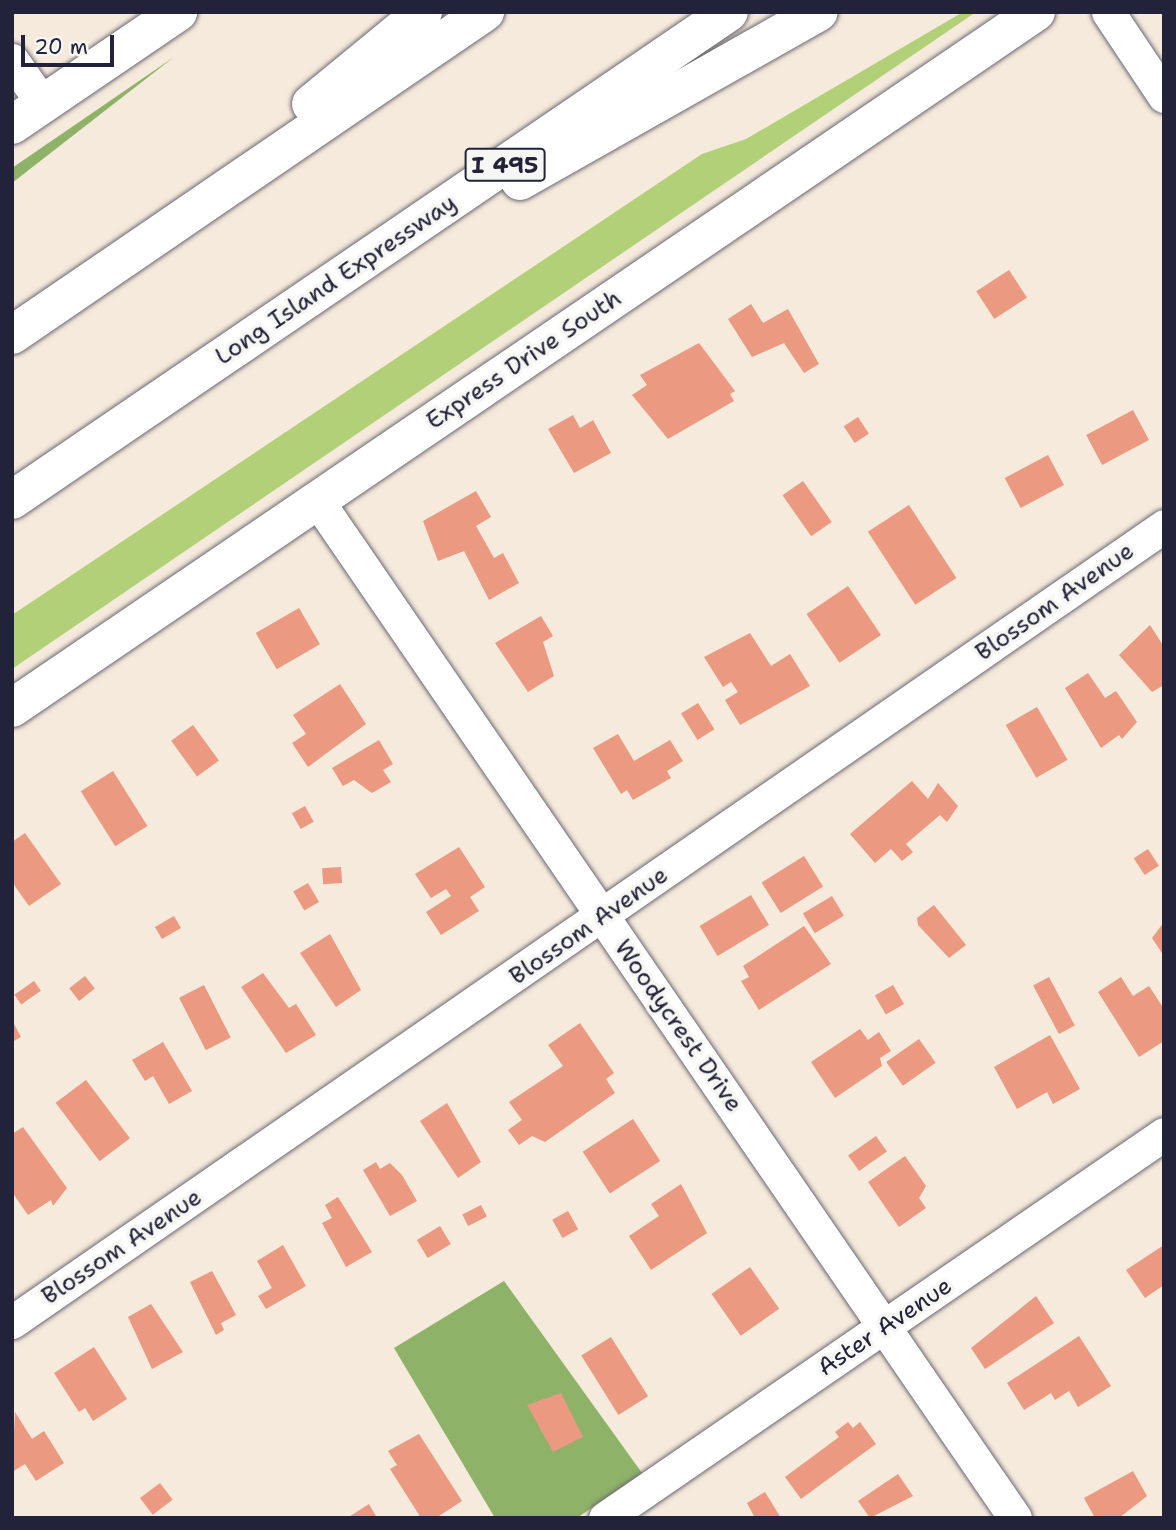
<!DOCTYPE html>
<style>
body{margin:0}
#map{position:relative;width:1176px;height:1530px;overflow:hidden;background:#f5eadb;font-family:"Shantell Sans",sans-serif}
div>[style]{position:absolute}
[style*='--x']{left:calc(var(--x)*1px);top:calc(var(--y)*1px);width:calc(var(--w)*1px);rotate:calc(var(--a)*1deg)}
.green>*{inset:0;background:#b2d077}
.forest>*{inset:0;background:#8db268}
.building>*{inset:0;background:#eb9980;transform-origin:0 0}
.roads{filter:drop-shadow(0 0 2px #6c6873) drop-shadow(0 0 2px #6c6873)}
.minor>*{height:33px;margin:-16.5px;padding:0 16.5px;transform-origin:16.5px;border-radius:16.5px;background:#fff}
.secondary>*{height:38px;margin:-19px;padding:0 19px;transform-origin:19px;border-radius:19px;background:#fff}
.motorway>*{height:38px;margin:-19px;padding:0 19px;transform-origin:19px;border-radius:19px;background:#fff}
span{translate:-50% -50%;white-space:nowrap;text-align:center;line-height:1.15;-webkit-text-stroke:7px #f6f6f2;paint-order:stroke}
.shield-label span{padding:2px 5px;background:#f6f6f2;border:2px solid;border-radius:5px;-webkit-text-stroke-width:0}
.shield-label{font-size:23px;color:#22223b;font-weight:700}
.street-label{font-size:24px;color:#22223b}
.frame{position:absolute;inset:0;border:14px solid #22223b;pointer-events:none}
.scale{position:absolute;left:21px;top:35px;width:93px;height:32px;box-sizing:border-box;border:4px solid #22223b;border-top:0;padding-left:9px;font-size:21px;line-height:24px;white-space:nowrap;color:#22223b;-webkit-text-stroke:5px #f6f6f2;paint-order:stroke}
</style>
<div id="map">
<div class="green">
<i style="clip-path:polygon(963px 12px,976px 12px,12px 669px,12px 615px,702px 154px,746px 139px)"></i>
</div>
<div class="forest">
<i style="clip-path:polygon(174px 57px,12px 183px,12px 168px)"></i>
<i style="clip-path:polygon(504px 1281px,642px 1473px,577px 1518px,495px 1518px,394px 1348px)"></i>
</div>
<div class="building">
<i style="left:1009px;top:270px;width:33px;height:39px;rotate:57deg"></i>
<i style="clip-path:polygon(751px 304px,763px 323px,788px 309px,819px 364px,804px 373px,784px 343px,752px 357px,728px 319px)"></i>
<i style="clip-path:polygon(699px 343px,735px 391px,730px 394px,734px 401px,668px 439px,632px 395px,647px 385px,640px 375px)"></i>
<i style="left:1133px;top:410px;width:34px;height:53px;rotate:62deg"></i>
<i style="clip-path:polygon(573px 415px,580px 428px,593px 420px,611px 453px,574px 473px,548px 429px)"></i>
<i style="left:858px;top:417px;width:20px;height:17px;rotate:57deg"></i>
<i style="left:1048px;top:455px;width:34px;height:49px;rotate:62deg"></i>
<i style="left:803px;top:481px;width:50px;height:25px;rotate:55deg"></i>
<i style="clip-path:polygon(476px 491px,491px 517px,476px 526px,494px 558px,503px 553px,519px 583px,489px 600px,464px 551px,438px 561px,423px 521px)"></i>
<i style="left:909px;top:505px;width:87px;height:49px;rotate:57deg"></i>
<i style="left:848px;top:586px;width:59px;height:50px;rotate:56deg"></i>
<i style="left:299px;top:608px;width:42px;height:50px;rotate:60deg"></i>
<i style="clip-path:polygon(541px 616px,553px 636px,543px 642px,554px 676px,528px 692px,495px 643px)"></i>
<i style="clip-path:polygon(1150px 625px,1164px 647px,1164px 685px,1152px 692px,1119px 655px)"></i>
<i style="clip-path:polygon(750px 633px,771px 666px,790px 654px,810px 686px,740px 725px,725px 700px,738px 692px,731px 682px,723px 687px,704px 657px)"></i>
<i style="clip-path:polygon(1088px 673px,1105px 698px,1116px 691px,1137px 722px,1122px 739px,1119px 735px,1101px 748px,1065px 688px)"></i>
<i style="clip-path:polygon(340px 684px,366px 724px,308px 767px,292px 743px,306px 734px,293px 715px)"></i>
<i style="left:698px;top:703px;width:31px;height:20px;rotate:58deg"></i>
<i style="left:1037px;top:707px;width:61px;height:36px;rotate:60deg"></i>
<i style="left:193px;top:725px;width:44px;height:27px;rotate:54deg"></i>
<i style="clip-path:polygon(618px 734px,634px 761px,670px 740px,683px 761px,667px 771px,671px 778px,633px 800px,627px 790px,621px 794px,593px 748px)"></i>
<i style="clip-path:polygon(379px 740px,393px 764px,383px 770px,391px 782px,372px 793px,354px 780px,343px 786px,332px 768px)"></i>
<i style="left:113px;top:771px;width:65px;height:38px;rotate:58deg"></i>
<i style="clip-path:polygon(912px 781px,928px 799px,938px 783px,958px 806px,947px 822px,940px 815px,906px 844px,913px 852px,902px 861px,891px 849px,875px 863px,850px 834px)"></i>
<i style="left:305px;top:806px;width:18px;height:15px;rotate:61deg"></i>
<i style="clip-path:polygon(25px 833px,61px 884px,29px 906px,12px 882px,12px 842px)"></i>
<i style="clip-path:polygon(459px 847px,485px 887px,470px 897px,479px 911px,441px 935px,426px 912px,451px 896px,446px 889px,431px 898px,415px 874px)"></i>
<i style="left:1148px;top:849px;width:20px;height:17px;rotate:57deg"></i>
<i style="left:804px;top:856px;width:36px;height:50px;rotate:58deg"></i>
<i style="left:341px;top:867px;width:16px;height:19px;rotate:86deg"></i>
<i style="left:308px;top:883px;width:22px;height:17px;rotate:60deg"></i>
<i style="left:751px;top:895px;width:35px;height:60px;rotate:59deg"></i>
<i style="left:832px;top:896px;width:23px;height:34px;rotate:59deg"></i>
<i style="clip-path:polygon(934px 905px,966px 945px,949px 958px,918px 925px,917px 918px)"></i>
<i style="left:174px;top:916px;width:14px;height:22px;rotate:60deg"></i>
<i style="clip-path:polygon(1164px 922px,1164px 956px,1152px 938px)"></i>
<i style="clip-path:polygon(804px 926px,831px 964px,759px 1010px,741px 981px,749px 977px,743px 966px)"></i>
<i style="clip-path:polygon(330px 934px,361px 990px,336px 1007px,300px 953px)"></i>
<i style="clip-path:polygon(263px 973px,289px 1008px,296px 1004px,316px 1035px,286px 1053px,241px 987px)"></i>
<i style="left:85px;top:976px;width:16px;height:20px;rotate:52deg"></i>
<i style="left:1049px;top:977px;width:55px;height:18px;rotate:62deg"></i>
<i style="clip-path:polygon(1121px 977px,1133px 996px,1149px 986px,1164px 1009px,1164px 1041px,1139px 1057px,1098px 992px)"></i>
<i style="left:34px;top:981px;width:12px;height:24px;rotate:55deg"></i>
<i style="left:204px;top:985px;width:59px;height:28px;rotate:63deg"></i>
<i style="left:893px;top:985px;width:22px;height:21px;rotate:60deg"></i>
<i style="clip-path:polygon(580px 1023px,614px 1073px,606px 1079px,615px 1093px,545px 1142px,532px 1136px,519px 1145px,508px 1130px,522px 1120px,509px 1102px,563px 1066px,548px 1045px)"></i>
<i style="clip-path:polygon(14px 1024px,21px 1037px,12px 1042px,12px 1025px)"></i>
<i style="clip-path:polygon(860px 1029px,868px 1040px,879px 1032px,891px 1051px,880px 1058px,882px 1066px,835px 1098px,811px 1062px)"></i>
<i style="clip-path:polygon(1050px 1035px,1080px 1089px,1053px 1104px,1047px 1092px,1017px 1109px,994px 1067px)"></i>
<i style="left:919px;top:1039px;width:29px;height:40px;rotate:55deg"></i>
<i style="clip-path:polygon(163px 1042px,192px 1091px,169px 1104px,153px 1076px,145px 1081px,132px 1060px)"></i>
<i style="left:86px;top:1080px;width:73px;height:38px;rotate:53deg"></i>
<i style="clip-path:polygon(447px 1103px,481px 1162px,458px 1178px,420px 1121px)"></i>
<i style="left:633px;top:1119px;width:50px;height:60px;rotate:57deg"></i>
<i style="clip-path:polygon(23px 1127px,67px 1188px,53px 1206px,51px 1200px,28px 1215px,12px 1192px,12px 1134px)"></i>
<i style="left:876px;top:1136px;width:19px;height:34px;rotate:55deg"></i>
<i style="clip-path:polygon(905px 1156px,926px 1186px,919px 1198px,926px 1208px,899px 1227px,868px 1182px)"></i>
<i style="clip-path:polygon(376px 1162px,380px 1169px,390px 1163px,402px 1175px,417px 1201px,390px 1216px,363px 1170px)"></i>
<i style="clip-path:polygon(681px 1184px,707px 1233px,651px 1270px,629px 1236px,659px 1216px,651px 1204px)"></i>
<i style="clip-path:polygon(338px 1197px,372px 1252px,346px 1267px,322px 1223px,332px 1218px,325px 1205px)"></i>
<i style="left:481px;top:1205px;width:13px;height:21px;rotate:63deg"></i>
<i style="left:568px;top:1211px;width:21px;height:18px;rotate:61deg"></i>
<i style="left:440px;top:1226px;width:21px;height:27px;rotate:59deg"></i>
<i style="clip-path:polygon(283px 1245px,306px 1286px,266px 1309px,258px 1296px,272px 1288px,257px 1261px)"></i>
<i style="clip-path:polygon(1164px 1245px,1164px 1285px,1145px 1298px,1126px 1270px)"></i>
<i style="left:750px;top:1267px;width:51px;height:47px;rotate:55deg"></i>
<i style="clip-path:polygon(212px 1271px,236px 1315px,221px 1323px,224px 1330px,216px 1335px,190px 1282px)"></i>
<i style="clip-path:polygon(1036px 1296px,1054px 1323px,985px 1369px,971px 1348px)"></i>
<i style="clip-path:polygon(151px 1304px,183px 1352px,152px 1369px,128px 1317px)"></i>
<i style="clip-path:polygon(1079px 1336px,1111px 1386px,1078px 1407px,1069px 1391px,1055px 1400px,1051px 1393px,1024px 1410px,1007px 1383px)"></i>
<i style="left:611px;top:1337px;width:70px;height:35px;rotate:58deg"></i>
<i style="clip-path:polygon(94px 1347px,127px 1399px,93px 1421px,85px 1408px,79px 1412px,54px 1373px)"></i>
<i style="clip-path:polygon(561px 1393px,583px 1437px,553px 1452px,527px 1405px)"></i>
<i style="clip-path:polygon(15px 1412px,32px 1439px,44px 1431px,64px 1463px,36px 1481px,25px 1464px,12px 1472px)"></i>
<i style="clip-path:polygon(848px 1422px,853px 1428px,860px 1422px,876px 1444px,801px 1499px,785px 1477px,839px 1437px,835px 1432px)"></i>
<i style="clip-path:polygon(419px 1434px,462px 1501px,436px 1518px,421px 1518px,390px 1469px,397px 1465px,388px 1451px)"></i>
<i style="clip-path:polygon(1133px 1471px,1147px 1496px,1119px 1518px,1095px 1518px,1084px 1498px)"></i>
<i style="clip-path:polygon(898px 1474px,913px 1496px,870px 1518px,858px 1501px)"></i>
<i style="left:160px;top:1483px;width:21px;height:25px;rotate:53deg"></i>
<i style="clip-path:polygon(765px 1492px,781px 1518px,755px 1518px,747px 1503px)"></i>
<i style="clip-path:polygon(369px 1504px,377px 1518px,347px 1518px)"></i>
</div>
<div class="roads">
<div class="minor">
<i style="--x:1108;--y:12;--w:101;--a:56.3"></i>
<i style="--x:12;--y:60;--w:54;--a:54.8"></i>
<i style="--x:317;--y:500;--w:1234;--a:55.56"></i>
<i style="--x:12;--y:1322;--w:1400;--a:-34.64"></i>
<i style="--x:605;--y:1518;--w:678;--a:-34.49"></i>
</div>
<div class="secondary">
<i style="--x:12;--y:125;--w:201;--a:-34.2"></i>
<i style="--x:12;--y:708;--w:1238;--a:-34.2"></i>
</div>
<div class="motorway">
<i style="--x:311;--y:104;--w:145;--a:-39.4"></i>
<i style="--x:520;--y:181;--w:343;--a:-29.5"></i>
<i style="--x:12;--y:335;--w:573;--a:-34.33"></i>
<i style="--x:12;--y:500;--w:867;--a:-34.24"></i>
</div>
</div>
<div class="shield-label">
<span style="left:505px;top:165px">I 495</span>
</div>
<div class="street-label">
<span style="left:336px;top:280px;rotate:-34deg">Long Island Expressway</span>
<span style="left:524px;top:360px;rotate:-34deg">Express Drive South</span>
<span style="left:1055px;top:602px;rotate:-35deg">Blossom Avenue</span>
<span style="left:589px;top:926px;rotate:-35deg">Blossom Avenue</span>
<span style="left:678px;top:1026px;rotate:55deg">Woodycrest Drive</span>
<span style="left:122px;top:1247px;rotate:-34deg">Blossom Avenue</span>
<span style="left:885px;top:1327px;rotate:-34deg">Aster Avenue</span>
</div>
<div class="frame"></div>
<div class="scale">20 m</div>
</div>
